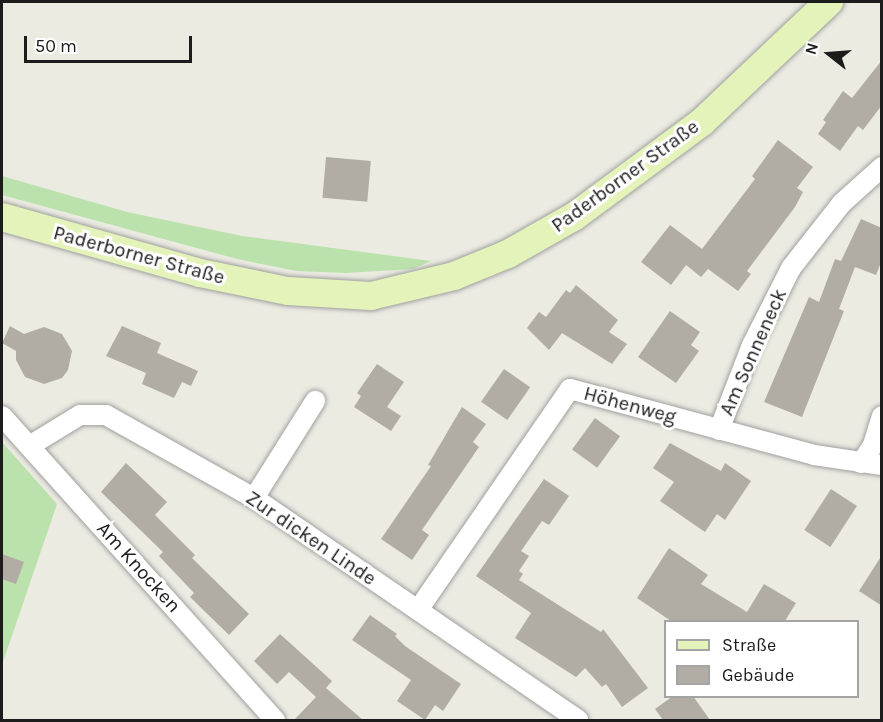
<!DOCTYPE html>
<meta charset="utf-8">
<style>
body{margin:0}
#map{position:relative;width:883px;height:722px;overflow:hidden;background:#ecebe2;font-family:Karla,sans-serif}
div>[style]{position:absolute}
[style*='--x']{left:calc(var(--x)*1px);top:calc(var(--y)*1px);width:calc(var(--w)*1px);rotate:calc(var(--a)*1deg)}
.grass>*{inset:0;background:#bbe2ac}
.building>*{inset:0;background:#b1ada5;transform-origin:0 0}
.roads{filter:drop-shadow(0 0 2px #a0a0a0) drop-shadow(0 0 2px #a0a0a0)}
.minor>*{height:20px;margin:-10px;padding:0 10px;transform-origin:10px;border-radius:10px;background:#fff}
.secondary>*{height:28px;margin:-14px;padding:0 14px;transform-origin:14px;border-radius:14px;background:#e4f3b9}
span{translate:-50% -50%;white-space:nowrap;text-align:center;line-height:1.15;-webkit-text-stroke:6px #fff;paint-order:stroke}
.street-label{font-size:20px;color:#1c1c1c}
.frame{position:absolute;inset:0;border:3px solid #1c1c1c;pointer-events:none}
.legend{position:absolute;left:664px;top:620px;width:195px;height:78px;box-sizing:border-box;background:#fff;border:2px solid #a4a4a4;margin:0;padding:8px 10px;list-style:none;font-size:18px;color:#1c1c1c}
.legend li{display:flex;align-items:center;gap:12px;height:30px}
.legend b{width:30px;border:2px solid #a4a4a4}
.north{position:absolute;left:799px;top:24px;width:60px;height:60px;-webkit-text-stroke:4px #fff;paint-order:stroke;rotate:287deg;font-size:16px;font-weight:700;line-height:24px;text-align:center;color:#1c1c1c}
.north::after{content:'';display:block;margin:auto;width:21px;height:27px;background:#1c1c1c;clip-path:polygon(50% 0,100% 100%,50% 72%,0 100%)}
.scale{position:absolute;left:24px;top:36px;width:168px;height:27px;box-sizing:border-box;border:3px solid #1c1c1c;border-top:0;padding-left:8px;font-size:18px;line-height:21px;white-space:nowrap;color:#1c1c1c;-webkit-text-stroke:4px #fff;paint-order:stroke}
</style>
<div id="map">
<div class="grass">
<i style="clip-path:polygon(2px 176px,127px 212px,242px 236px,431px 261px,413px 269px,346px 273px,296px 271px,237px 259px,2px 195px)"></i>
<i style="clip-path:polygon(2px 442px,57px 504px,2px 665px)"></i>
</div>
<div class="building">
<i style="clip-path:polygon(882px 60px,882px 105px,863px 130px,858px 126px,840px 151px,818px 134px,826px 122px,823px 120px,843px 91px,852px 98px)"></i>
<i style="clip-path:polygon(778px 140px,813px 167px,797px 188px,803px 192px,795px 207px,747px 271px,751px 274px,738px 291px,708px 269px,701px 277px,686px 265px,671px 285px,641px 262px,670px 225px,702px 249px,755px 179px,752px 176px)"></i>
<i style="left:326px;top:157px;width:45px;height:41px;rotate:5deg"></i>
<i style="clip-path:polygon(861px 219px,882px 228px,882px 260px,876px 275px,855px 267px,839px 309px,844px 311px,802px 417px,764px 402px,809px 297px,819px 302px,835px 259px,841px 261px)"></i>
<i style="clip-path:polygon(576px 285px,618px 320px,609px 332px,627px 344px,612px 364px,562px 333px,549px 350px,527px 328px,539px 312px,546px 317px,566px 290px,570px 293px)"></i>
<i style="clip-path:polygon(670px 311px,700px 332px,691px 345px,699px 351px,676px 383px,638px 357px)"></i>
<i style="clip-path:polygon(10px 326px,24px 334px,44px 327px,62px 334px,72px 351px,68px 370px,62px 378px,44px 384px,25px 377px,16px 360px,16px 351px,2px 343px)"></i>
<i style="clip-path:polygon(122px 326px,161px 343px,157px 353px,198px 371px,191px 386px,182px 382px,174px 398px,142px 384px,146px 373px,106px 356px)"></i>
<i style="clip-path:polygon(377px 364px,404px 382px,387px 407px,401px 416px,391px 431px,354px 407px,361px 396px,357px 393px)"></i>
<i style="left:504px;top:369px;width:32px;height:40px;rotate:35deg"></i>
<i style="clip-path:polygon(462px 407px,486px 424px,473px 442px,479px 447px,422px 530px,429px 535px,412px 560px,381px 539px,431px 466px,428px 465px)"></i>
<i style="left:595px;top:418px;width:31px;height:39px;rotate:36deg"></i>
<i style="clip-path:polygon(670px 443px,721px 471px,725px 463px,751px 481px,725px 520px,717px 514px,705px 532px,660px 501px,674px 482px,653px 468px)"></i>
<i style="clip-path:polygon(126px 463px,167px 502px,155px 515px,195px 555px,192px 558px,249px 614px,229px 635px,190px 597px,194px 593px,159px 556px,163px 552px,101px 492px)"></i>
<i style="clip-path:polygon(544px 479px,569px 496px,549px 525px,542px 521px,521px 551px,529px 556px,519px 571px,523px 574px,519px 580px,601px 632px,603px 629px,648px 688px,622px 707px,606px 684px,602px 687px,585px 668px,576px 677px,515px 638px,531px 613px,476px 576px)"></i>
<i style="left:831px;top:489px;width:31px;height:49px;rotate:33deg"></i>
<i style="clip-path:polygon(669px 548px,708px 575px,701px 584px,747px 612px,764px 584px,796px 603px,785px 621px,671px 621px,637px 598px)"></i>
<i style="clip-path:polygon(2px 554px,24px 562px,16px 584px,2px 579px)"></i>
<i style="clip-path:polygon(882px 555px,882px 606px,859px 591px)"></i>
<i style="clip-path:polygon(370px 615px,397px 634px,395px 636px,405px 646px,461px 684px,443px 711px,435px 705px,425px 720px,397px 701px,411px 680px,352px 640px)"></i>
<i style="clip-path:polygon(280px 634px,332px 681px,326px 688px,363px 720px,294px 720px,316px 697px,289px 672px,277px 684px,254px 661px)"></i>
<i style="clip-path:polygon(673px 696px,693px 696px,710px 720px,663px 720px,655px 709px)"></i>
</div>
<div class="roads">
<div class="minor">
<i style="--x:2;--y:416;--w:409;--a:48.1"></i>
<i style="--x:719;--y:430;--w:91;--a:-68.8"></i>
<i style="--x:752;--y:345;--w:86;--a:-63.1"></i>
<i style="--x:791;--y:268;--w:83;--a:-51.9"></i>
<i style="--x:842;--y:203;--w:54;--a:-42"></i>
<i style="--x:31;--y:445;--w:57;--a:-31.5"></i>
<i style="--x:80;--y:415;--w:26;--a:0"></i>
<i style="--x:106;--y:415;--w:170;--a:29.3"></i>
<i style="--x:254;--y:498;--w:393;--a:34.4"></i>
<i style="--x:861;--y:463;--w:22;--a:-56"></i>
<i style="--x:873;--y:445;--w:30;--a:-73"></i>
<i style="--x:254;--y:498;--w:115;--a:-57.8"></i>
<i style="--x:418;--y:610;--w:268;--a:-55.5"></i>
<i style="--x:570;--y:389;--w:253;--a:15.1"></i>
<i style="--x:814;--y:455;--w:69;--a:8.4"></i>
</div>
<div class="secondary">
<i style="--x:2;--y:217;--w:206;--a:15.8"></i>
<i style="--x:200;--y:273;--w:90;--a:11.6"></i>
<i style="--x:288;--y:291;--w:83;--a:3.4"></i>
<i style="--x:371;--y:296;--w:85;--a:-13.5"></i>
<i style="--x:454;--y:276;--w:58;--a:-22.2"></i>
<i style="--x:508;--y:254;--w:77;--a:-29.6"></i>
<i style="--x:575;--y:216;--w:158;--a:-36.5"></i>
<i style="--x:702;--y:122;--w:175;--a:-43.4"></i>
</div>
</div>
<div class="street-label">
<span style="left:625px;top:176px;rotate:-36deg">Paderborner Straße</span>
<span style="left:139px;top:255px;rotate:15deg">Paderborner Straße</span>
<span style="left:753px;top:352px;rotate:-66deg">Am Sonneneck</span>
<span style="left:630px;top:405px;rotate:15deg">Höhenweg</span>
<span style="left:311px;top:538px;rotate:34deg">Zur dicken Linde</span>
<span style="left:139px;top:567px;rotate:48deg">Am Knocken</span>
</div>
<div class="frame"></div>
<ul class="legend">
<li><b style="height:8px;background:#e4f3b9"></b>Straße</li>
<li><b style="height:16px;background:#b1ada5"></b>Gebäude</li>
</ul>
<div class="north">N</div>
<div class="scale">50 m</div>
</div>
